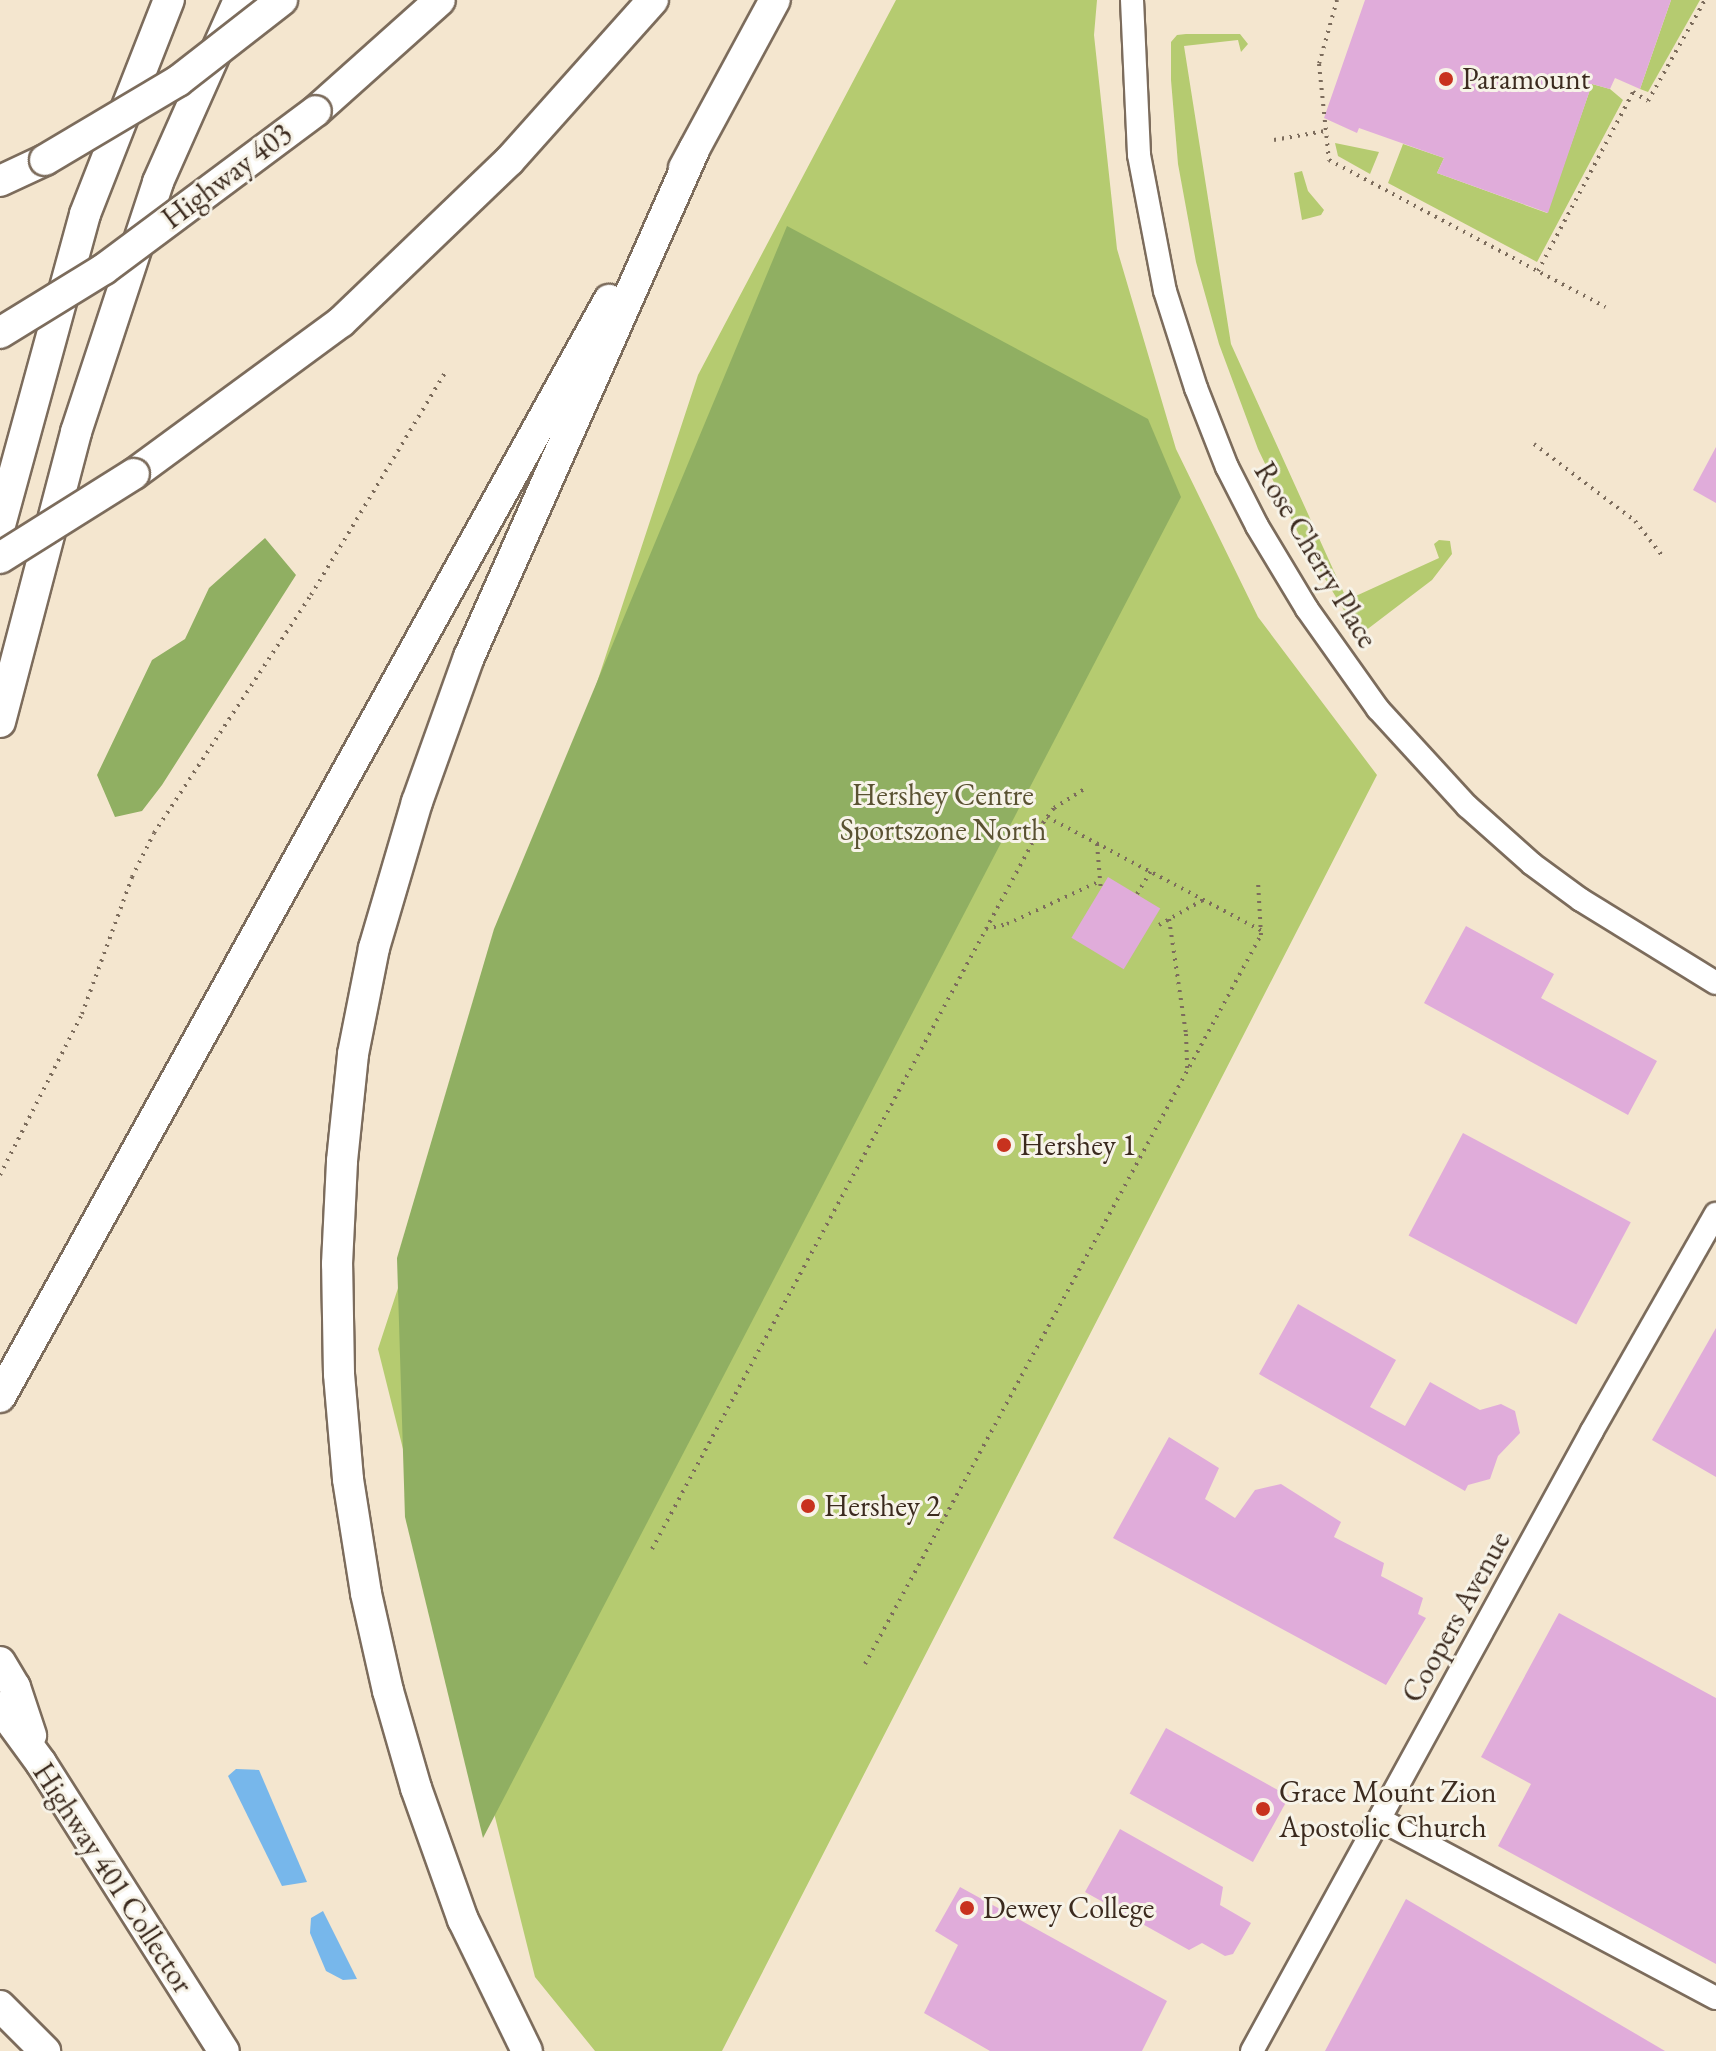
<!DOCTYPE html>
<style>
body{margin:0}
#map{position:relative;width:1716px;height:2051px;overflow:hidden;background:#f4e6cf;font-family:"EB Garamond",serif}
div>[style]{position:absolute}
.green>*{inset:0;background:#b5cb70}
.forest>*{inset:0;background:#90af62}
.water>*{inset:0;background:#77b7eb}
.building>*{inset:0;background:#e0acda;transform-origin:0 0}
.path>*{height:4px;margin-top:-2px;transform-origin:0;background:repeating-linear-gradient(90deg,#7c6c5c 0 2px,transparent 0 8px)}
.roads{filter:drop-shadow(2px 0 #7c6c5c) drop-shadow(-2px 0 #7c6c5c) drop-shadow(0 2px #7c6c5c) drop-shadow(0 -2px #7c6c5c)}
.minor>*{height:22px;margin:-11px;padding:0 11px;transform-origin:11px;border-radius:11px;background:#fff}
.highway>*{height:30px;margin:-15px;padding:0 15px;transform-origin:15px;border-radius:15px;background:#fff}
.bridges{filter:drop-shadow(2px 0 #7c6c5c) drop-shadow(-2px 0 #7c6c5c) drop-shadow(0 2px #7c6c5c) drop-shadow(0 -2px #7c6c5c)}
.highway-bridge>*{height:30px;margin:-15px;padding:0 15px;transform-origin:15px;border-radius:15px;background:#fff}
.dots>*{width:22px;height:22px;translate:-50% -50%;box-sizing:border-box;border:4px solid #f7f3e8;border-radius:50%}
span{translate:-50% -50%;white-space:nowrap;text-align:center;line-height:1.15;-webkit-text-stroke:6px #f7f3e8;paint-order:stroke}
.poi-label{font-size:30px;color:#3b2a1e}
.left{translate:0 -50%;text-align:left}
.street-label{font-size:30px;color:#3b2a1e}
.park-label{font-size:30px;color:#5a5232}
</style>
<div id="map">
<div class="green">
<div style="clip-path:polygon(896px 0,1097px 0,1094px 35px,1117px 249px,1176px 449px,1258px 617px,1377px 775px,722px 2051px,595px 2051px,535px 1977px,378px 1349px,698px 375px)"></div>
<div style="clip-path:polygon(1671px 0,1700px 0,1648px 92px,1640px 89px)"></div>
<div style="clip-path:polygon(1186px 34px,1240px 34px,1248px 44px,1241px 52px,1238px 40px,1184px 46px,1231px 344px,1347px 600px,1439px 558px,1434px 544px,1439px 540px,1450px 541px,1452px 554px,1432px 580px,1365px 631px,1357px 632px,1301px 539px,1258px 449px,1219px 344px,1196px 262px,1178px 164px,1171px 80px,1171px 42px,1177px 35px)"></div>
<div style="clip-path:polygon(1592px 84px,1610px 89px,1623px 100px,1537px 262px,1388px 183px,1403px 144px,1444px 158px,1437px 173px,1547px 213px)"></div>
<div style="clip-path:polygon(1335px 143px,1379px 152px,1370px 174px,1338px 156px)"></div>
<div style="clip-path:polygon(1302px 171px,1308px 191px,1324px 210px,1321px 215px,1302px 220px,1294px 173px)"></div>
</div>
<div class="forest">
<div style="clip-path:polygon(787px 226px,1148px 419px,1181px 497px,483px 1838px,405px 1517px,397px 1258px,494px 929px)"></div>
<div style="clip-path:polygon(265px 538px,296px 575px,162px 785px,142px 811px,115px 817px,97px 775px,152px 660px,185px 639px,209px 588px)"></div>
</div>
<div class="water">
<div style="clip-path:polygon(236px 1769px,259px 1770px,307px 1882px,282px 1886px,228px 1776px)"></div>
<div style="clip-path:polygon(323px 1911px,357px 1979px,343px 1980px,326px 1971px,310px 1933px,311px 1918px)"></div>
</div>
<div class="building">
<div style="clip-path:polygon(1365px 0,1671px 0,1640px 89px,1615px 78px,1610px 89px,1592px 84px,1548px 213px,1437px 173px,1444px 158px,1359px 128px,1357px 133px,1324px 118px)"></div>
<div style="clip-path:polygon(1716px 447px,1716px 503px,1693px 490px)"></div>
<div style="left:1108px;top:877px;width:61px;height:71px;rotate:31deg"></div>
<div style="clip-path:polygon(1466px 926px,1554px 974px,1541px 998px,1657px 1061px,1628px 1115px,1424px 1003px)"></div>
<div style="left:1463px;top:1133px;width:190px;height:116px;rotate:28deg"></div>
<div style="clip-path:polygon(1298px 1304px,1396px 1360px,1370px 1407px,1405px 1426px,1430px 1382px,1480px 1410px,1501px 1404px,1515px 1411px,1520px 1433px,1498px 1456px,1490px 1479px,1468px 1485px,1465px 1491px,1259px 1374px)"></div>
<div style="clip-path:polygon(1716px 1328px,1716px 1477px,1652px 1440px)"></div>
<div style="clip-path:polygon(1169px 1437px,1219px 1468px,1205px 1499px,1235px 1518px,1255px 1490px,1281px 1484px,1341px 1522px,1334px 1537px,1384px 1563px,1381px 1576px,1423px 1598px,1418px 1614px,1426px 1618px,1386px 1685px,1113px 1538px)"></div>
<div style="clip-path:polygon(1559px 1613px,1716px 1698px,1716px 1964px,1498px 1846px,1531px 1784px,1481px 1757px)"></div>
<div style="left:1166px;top:1728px;width:141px;height:75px;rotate:29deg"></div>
<div style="clip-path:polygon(1120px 1829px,1223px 1887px,1220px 1905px,1251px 1923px,1233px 1954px,1225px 1956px,1202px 1943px,1189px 1950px,1085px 1892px)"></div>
<div style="clip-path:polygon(960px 1887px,1167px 2001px,1142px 2051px,990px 2051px,924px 2013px,958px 1945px,935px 1931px)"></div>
<div style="clip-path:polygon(1406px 1899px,1665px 2051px,1325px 2051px)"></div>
</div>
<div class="path">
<div style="left:1337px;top:0;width:66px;rotate:105.7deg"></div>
<div style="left:1319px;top:64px;width:97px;rotate:84.1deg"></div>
<div style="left:1329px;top:160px;width:313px;rotate:28deg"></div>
<div style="left:1274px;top:140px;width:52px;rotate:-10deg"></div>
<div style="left:1538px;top:271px;width:203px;rotate:-62deg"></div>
<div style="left:1633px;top:92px;width:17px;rotate:31deg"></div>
<div style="left:1648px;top:101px;width:116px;rotate:-60.6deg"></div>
<div style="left:1534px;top:444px;width:127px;rotate:37.3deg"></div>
<div style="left:1635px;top:521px;width:47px;rotate:51.9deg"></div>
<div style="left:1047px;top:817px;width:243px;rotate:27.9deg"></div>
<div style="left:1097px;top:844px;width:48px;rotate:85.2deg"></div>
<div style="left:1137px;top:894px;width:26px;rotate:-59deg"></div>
<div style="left:1169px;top:919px;width:116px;rotate:81.6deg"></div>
<div style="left:1186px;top:1034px;width:34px;rotate:88deg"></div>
<div style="left:1159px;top:925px;width:51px;rotate:-29.6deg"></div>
<div style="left:986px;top:929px;width:22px;rotate:-13deg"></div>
<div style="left:1007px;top:924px;width:102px;rotate:-24.8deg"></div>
<div style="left:0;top:1175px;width:181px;rotate:-63deg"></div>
<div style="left:82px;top:1014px;width:146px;rotate:-69.9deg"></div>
<div style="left:132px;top:877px;width:49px;rotate:-63.4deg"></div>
<div style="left:154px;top:833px;width:285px;rotate:-56.6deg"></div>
<div style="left:311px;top:595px;width:262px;rotate:-58.9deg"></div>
<div style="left:652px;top:1549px;width:825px;rotate:-61.69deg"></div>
<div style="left:1043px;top:823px;width:19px;rotate:-54deg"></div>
<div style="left:1054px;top:808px;width:36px;rotate:-32deg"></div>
<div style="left:865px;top:1664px;width:830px;rotate:-61.49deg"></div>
<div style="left:1261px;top:935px;width:54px;rotate:-93.2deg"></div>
</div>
<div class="roads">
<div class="minor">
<div style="left:1132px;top:0;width:155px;rotate:87.4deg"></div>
<div style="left:1139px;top:155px;width:138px;rotate:79.2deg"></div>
<div style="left:1165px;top:291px;width:102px;rotate:72.3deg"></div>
<div style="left:1196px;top:388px;width:85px;rotate:68.6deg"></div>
<div style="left:1227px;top:467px;width:66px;rotate:63deg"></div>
<div style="left:1257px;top:526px;width:97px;rotate:58.9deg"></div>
<div style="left:1307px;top:609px;width:123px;rotate:54.6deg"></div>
<div style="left:1378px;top:709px;width:132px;rotate:47.5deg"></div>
<div style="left:1467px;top:806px;width:87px;rotate:41.7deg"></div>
<div style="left:1532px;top:864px;width:61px;rotate:36.3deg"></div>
<div style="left:1581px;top:900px;width:158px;rotate:31.6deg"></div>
<div style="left:1381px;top:1820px;width:379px;rotate:28deg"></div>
<div style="left:1252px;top:2051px;width:707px;rotate:-61.26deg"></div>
<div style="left:1592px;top:1431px;width:250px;rotate:-60.3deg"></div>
</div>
<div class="highway">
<div style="left:316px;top:111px;width:166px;rotate:-41.8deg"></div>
<div style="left:684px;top:168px;width:191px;rotate:-61.6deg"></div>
<div style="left:0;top:181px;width:50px;rotate:-25deg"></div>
<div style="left:134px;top:474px;width:257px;rotate:-36.3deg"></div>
<div style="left:341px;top:322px;width:233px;rotate:-43.8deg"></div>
<div style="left:509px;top:161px;width:216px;rotate:-48.2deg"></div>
<div style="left:0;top:525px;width:322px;rotate:-74.7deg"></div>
<div style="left:85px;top:214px;width:230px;rotate:-68.6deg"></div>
<div style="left:0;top:722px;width:300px;rotate:-75.3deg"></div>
<div style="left:76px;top:432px;width:263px;rotate:-71.8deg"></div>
<div style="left:158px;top:182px;width:199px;rotate:-66deg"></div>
<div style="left:0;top:1397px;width:1255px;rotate:-60.96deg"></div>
<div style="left:0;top:1662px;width:29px;rotate:59deg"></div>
<div style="left:15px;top:1687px;width:51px;rotate:71.6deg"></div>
<div style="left:0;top:1707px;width:69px;rotate:53.8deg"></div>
<div style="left:41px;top:1763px;width:341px;rotate:57.6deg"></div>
<div style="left:0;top:2006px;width:64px;rotate:45deg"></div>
<div style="left:527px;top:2051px;width:146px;rotate:-116deg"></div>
<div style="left:463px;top:1920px;width:140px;rotate:-109.6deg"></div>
<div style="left:416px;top:1788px;width:101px;rotate:-106.1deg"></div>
<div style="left:388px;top:1691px;width:100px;rotate:-102.7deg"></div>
<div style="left:366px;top:1593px;width:115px;rotate:-99deg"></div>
<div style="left:348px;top:1479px;width:105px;rotate:-94.9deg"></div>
<div style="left:339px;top:1374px;width:110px;rotate:-91deg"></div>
<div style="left:337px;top:1264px;width:103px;rotate:-87.2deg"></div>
<div style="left:342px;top:1161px;width:108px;rotate:-84.1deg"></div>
<div style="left:353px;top:1054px;width:108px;rotate:-78.8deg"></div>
<div style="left:374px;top:948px;width:152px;rotate:-73.6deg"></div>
<div style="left:417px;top:802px;width:154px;rotate:-70.3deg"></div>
<div style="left:469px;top:657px;width:555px;rotate:-66.07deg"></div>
</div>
</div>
<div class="bridges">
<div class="highway-bridge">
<div style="left:45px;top:160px;width:155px;rotate:-30.7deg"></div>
<div style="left:178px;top:81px;width:132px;rotate:-37.9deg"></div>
<div style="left:0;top:333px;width:122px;rotate:-31.6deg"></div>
<div style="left:104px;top:269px;width:264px;rotate:-36.7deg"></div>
<div style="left:0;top:558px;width:158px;rotate:-32.1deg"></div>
</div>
</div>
<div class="dots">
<div style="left:1446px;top:79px;background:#c8321e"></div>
<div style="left:1004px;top:1145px;background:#c8321e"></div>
<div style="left:808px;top:1506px;background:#c8321e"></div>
<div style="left:1263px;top:1809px;background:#c8321e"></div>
<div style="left:967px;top:1908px;background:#c8321e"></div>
</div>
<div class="poi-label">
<span class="left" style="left:1462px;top:79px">Paramount</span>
<span class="left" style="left:1020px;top:1145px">Hershey 1</span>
<span class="left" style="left:824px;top:1506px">Hershey 2</span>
<span class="left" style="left:1279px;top:1809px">Grace Mount Zion<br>Apostolic Church</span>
<span class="left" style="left:983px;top:1908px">Dewey College</span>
</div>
<div class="street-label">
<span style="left:227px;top:176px;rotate:-37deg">Highway 403</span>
<span style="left:1316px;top:555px;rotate:59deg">Rose Cherry Place</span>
<span style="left:1456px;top:1617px;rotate:-61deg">Coopers Avenue</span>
<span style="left:113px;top:1878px;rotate:57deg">Highway 401 Collector</span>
</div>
<div class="park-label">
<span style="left:943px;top:812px">Hershey Centre<br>Sportszone North</span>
</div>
</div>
